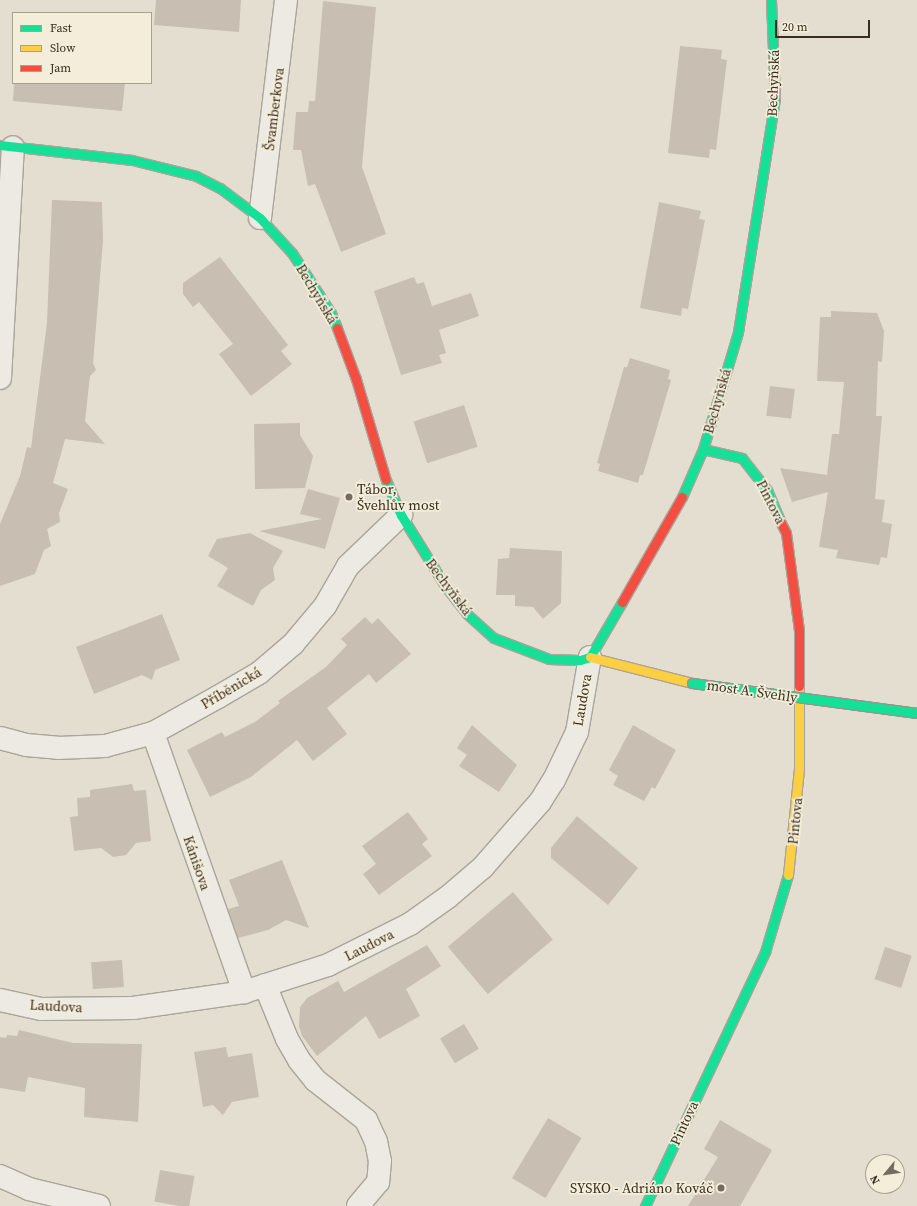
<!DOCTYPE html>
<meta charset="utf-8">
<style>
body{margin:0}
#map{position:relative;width:917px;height:1206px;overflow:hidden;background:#e4ded1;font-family:"Source Serif 4",serif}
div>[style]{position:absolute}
.building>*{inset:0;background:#c8beb2;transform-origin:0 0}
.roads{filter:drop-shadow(1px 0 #aaa499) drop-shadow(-1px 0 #aaa499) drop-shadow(0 1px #aaa499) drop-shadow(0 -1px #aaa499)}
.street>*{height:22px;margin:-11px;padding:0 11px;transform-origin:11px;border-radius:11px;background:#eceae2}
.fast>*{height:9px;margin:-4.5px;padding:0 4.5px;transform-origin:4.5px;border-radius:4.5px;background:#16e098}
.slow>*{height:9px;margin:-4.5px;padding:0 4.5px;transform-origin:4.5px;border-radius:4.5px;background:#ffcf43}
.jam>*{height:9px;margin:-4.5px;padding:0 4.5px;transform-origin:4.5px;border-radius:4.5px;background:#f24e42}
.bridges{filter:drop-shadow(1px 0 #9a938a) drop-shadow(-1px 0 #9a938a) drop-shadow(0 1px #9a938a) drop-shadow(0 -1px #9a938a)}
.fast-bridge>*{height:9px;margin:-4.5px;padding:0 4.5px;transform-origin:4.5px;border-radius:4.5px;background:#16e098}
.dots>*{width:11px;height:11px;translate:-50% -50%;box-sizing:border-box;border:2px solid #f4edd9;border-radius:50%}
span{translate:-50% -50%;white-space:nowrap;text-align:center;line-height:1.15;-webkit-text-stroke:3.5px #f4edd9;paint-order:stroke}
.street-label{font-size:14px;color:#392d21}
.poi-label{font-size:14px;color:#392d21}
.left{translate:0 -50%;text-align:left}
.right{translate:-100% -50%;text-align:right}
.legend{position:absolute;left:12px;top:12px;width:140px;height:72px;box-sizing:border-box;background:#f4edd9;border:1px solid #a9a08f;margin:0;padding:5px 7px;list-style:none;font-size:12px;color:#392d21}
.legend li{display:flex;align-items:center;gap:8px;height:20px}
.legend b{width:20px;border:1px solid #a9a08f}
.north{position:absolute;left:865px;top:1154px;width:40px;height:40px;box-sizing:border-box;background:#f4edd9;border:1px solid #a9a08f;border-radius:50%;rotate:241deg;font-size:11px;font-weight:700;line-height:16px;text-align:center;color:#392d21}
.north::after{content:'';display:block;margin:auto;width:14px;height:18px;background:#756b5f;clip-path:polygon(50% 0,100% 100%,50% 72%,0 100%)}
.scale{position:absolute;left:775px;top:20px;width:95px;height:18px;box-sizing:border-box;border:2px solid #392d21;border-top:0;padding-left:5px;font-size:12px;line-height:14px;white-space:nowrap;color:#392d21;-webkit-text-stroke:3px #f4edd9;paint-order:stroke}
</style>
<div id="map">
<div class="building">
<div style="clip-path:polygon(156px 0,241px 0,239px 32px,154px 25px)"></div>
<div style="clip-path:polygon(323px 1px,376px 7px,362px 167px,386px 234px,341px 252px,315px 184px,308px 186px,301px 150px,293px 150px,296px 112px,308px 112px,309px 101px,315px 101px)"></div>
<div style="clip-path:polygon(680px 46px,722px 50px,721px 59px,727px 60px,716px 150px,710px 149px,709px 158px,668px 153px)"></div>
<div style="clip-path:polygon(14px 83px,125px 83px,122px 111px,13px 101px)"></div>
<div style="clip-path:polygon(52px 200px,102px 202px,103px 241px,93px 363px,96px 370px,90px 376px,85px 421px,105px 444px,65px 439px,53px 483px,68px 489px,59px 513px,60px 522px,47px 529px,51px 546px,44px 550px,35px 574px,0 586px,0 524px,20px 476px,27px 447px,31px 448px,47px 323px)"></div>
<div style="clip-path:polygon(659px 202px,701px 211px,699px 219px,705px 220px,688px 309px,682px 308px,681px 316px,640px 308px)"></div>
<div style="clip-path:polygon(220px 257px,288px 345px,281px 351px,292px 364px,251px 396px,219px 354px,233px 344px,199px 302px,193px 307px,183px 294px,183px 283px)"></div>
<div style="clip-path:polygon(414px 277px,417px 284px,424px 282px,432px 306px,471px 293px,479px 316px,439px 330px,446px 353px,439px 355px,442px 363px,401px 375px,374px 291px)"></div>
<div style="clip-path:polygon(831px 311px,877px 313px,884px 331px,882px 362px,878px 361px,876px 416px,882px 416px,875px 499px,885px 500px,882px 522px,892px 524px,887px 558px,881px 557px,879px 565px,836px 558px,838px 550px,819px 547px,828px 492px,792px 502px,780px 468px,827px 475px,832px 434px,839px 434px,844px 382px,817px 381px,820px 317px,831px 317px)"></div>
<div style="clip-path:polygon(630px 358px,670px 370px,668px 379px,671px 380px,643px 475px,640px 475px,638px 483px,598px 471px,600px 464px,597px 463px,624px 367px,627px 367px)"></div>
<div style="left:770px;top:386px;width:25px;height:30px;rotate:7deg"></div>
<div style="left:464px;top:405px;width:44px;height:53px;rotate:72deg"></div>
<div style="clip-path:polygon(300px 423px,300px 435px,313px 456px,305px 488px,255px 489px,254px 424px)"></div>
<div style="clip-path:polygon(308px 489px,340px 498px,325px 549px,259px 531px,322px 519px,300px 514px)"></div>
<div style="clip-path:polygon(250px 533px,283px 551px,273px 568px,275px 580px,261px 590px,253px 606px,217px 586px,228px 568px,208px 556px,217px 539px)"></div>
<div style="clip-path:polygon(510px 548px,562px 551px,561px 603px,543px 619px,533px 607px,515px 606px,515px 595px,496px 595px,498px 559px,509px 558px)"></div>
<div style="clip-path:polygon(162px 614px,180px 660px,155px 670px,152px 680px,142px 675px,94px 694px,76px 647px)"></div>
<div style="clip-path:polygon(365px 617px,372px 624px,378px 618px,411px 654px,376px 683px,369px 674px,327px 708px,347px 734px,313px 761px,297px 740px,251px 777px,210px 797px,187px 750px,222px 732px,225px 737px,255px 722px,280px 703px,278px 701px,326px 667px,347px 645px,341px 639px)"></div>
<div style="clip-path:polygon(472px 725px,517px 765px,499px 792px,459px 766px,467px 755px,457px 748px)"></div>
<div style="clip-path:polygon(633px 725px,676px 750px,655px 789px,652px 787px,644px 801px,613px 785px,618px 776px,609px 770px)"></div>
<div style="clip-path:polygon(132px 784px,134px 791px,146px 790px,151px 841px,136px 843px,126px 855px,113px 857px,101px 848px,74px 851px,70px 817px,78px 816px,77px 798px,90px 797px,90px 790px)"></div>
<div style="clip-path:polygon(408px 812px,428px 839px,422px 844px,432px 856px,379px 895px,363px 874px,376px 864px,362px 846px)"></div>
<div style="clip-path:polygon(577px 816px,638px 868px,608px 905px,551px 858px,551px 848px)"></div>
<div style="clip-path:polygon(282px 860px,309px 928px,286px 920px,268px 930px,238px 938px,228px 909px,239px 906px,229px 880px)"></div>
<div style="left:513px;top:892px;width:62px;height:85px;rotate:50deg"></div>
<div style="clip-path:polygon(427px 945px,441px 966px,406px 989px,420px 1016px,379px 1039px,366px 1016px,317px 1056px,302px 1036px,299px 1026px,300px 1007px,307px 998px,338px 981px,344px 992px)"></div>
<div style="left:885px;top:947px;width:28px;height:34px;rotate:18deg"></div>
<div style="left:122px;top:960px;width:27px;height:31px;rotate:86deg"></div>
<div style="left:464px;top:1024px;width:29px;height:28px;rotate:59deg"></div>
<div style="clip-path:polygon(19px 1030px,73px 1043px,142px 1044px,138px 1122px,84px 1117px,85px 1088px,28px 1077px,25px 1092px,0 1088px,0 1037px,6px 1038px,7px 1035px,17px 1036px)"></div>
<div style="clip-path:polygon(226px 1047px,228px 1057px,252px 1053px,259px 1097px,232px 1102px,223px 1115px,213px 1105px,203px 1107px,194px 1052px)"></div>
<div style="left:548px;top:1118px;width:39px;height:70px;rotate:31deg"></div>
<div style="clip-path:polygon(720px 1120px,772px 1150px,740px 1206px,688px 1206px,718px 1157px,704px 1149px)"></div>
<div style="left:160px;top:1170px;width:35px;height:32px;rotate:10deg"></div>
</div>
<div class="roads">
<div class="street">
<div style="left:260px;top:218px;width:220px;rotate:-83.2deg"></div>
<div style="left:0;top:378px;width:231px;rotate:-86.8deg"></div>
<div style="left:153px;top:733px;width:275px;rotate:70.6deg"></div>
<div style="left:0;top:738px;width:27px;rotate:15deg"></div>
<div style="left:26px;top:745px;width:32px;rotate:5deg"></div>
<div style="left:58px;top:748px;width:47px;rotate:-2.4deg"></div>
<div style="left:105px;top:746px;width:50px;rotate:-15.2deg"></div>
<div style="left:153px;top:733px;width:74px;rotate:-29deg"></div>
<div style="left:218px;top:697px;width:48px;rotate:-30.3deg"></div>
<div style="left:259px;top:673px;width:45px;rotate:-40.5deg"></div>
<div style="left:293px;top:644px;width:50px;rotate:-49.9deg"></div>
<div style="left:325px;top:606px;width:46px;rotate:-60.1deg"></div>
<div style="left:348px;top:566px;width:74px;rotate:-43.9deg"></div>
<div style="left:265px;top:985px;width:58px;rotate:67.8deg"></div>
<div style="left:287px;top:1039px;width:24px;rotate:60deg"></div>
<div style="left:299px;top:1060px;width:26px;rotate:51deg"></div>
<div style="left:315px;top:1080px;width:65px;rotate:38.1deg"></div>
<div style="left:366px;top:1120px;width:23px;rotate:65deg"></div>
<div style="left:376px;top:1141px;width:20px;rotate:79deg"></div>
<div style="left:380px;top:1161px;width:21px;rotate:95deg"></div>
<div style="left:378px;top:1182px;width:31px;rotate:130deg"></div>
<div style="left:0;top:1000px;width:42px;rotate:12.4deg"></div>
<div style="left:41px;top:1009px;width:92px;rotate:-0.6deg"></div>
<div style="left:133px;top:1008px;width:112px;rotate:-8.2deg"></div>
<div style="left:244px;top:992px;width:88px;rotate:-17.8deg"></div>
<div style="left:328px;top:965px;width:92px;rotate:-26.6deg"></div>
<div style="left:410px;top:924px;width:47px;rotate:-35.4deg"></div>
<div style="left:448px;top:897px;width:46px;rotate:-40.6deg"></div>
<div style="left:483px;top:867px;width:86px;rotate:-48.8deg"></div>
<div style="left:540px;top:802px;width:26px;rotate:-58deg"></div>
<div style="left:554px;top:780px;width:53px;rotate:-64.4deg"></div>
<div style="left:577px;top:732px;width:76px;rotate:-80.2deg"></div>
<div style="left:0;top:1176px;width:32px;rotate:24deg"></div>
<div style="left:29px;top:1189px;width:72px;rotate:13.7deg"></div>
</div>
<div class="fast">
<div style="left:0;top:145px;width:133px;rotate:6.5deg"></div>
<div style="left:132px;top:160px;width:66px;rotate:14deg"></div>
<div style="left:196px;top:176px;width:27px;rotate:27deg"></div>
<div style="left:220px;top:188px;width:50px;rotate:36.9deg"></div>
<div style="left:260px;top:218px;width:47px;rotate:47.6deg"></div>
<div style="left:292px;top:253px;width:72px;rotate:57deg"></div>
<div style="left:331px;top:313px;width:16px;rotate:68deg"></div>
<div style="left:703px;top:449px;width:40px;rotate:13deg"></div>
<div style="left:742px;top:458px;width:41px;rotate:52deg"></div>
<div style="left:767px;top:490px;width:34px;rotate:67deg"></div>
<div style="left:386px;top:480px;width:38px;rotate:67deg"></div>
<div style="left:401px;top:515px;width:85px;rotate:58deg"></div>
<div style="left:446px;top:587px;width:34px;rotate:52deg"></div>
<div style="left:467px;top:614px;width:36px;rotate:42deg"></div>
<div style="left:494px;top:638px;width:59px;rotate:20.9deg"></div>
<div style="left:549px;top:659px;width:31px;rotate:2deg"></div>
<div style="left:580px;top:660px;width:10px;rotate:-17deg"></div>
<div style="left:590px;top:657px;width:64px;rotate:-59.8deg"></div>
<div style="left:682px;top:497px;width:52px;rotate:-66.4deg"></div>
<div style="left:703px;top:449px;width:122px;rotate:-73.3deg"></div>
<div style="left:738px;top:332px;width:236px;rotate:-81deg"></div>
<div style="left:775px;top:99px;width:99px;rotate:-92.3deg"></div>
<div style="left:645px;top:1206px;width:281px;rotate:-64.7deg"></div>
<div style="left:765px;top:952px;width:80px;rotate:-73.4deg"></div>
</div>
<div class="slow">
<div style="left:590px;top:657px;width:105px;rotate:14.3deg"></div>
<div style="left:788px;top:875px;width:108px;rotate:-84.1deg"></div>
<div style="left:799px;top:768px;width:82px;rotate:-90deg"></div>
</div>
<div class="jam">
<div style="left:337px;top:328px;width:54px;rotate:69.6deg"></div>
<div style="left:356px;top:379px;width:105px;rotate:73.5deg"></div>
<div style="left:780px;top:521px;width:13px;rotate:63deg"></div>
<div style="left:786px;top:533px;width:98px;rotate:82.4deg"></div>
<div style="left:799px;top:630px;width:56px;rotate:90deg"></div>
<div style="left:622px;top:602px;width:121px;rotate:-60.3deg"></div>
</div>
</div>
<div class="bridges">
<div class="fast-bridge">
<div style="left:692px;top:683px;width:227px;rotate:7.6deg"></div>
</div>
</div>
<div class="dots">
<div style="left:349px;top:497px;background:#756b5f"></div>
<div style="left:721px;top:1188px;background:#756b5f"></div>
</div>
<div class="street-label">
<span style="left:773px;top:83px;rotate:-88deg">Bechyňská</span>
<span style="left:274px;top:109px;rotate:-83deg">Švamberkova</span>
<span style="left:317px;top:294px;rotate:59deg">Bechyňská</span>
<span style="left:717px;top:401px;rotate:-74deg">Bechyňská</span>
<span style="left:771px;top:502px;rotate:63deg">Pintova</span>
<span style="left:449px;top:587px;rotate:53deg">Bechyňská</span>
<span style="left:231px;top:688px;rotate:-31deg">Příběnická</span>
<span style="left:752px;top:691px;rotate:8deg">most A. Švehly</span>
<span style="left:582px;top:700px;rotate:-80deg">Laudova</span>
<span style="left:795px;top:821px;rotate:-84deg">Pintova</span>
<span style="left:197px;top:863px;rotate:71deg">Kánišova</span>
<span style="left:369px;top:945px;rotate:-27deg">Laudova</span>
<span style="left:56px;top:1006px;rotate:3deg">Laudova</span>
<span style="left:684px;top:1123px;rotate:-65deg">Pintova</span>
</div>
<div class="poi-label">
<span class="left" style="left:357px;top:497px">Tábor,<br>Švehlův most</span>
<span class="right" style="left:713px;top:1188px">SYSKO - Adriáno Kováč</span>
</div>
<ul class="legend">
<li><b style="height:5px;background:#16e098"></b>Fast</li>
<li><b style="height:5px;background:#ffcf43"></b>Slow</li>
<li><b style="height:5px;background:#f24e42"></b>Jam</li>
</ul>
<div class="north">N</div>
<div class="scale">20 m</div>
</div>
